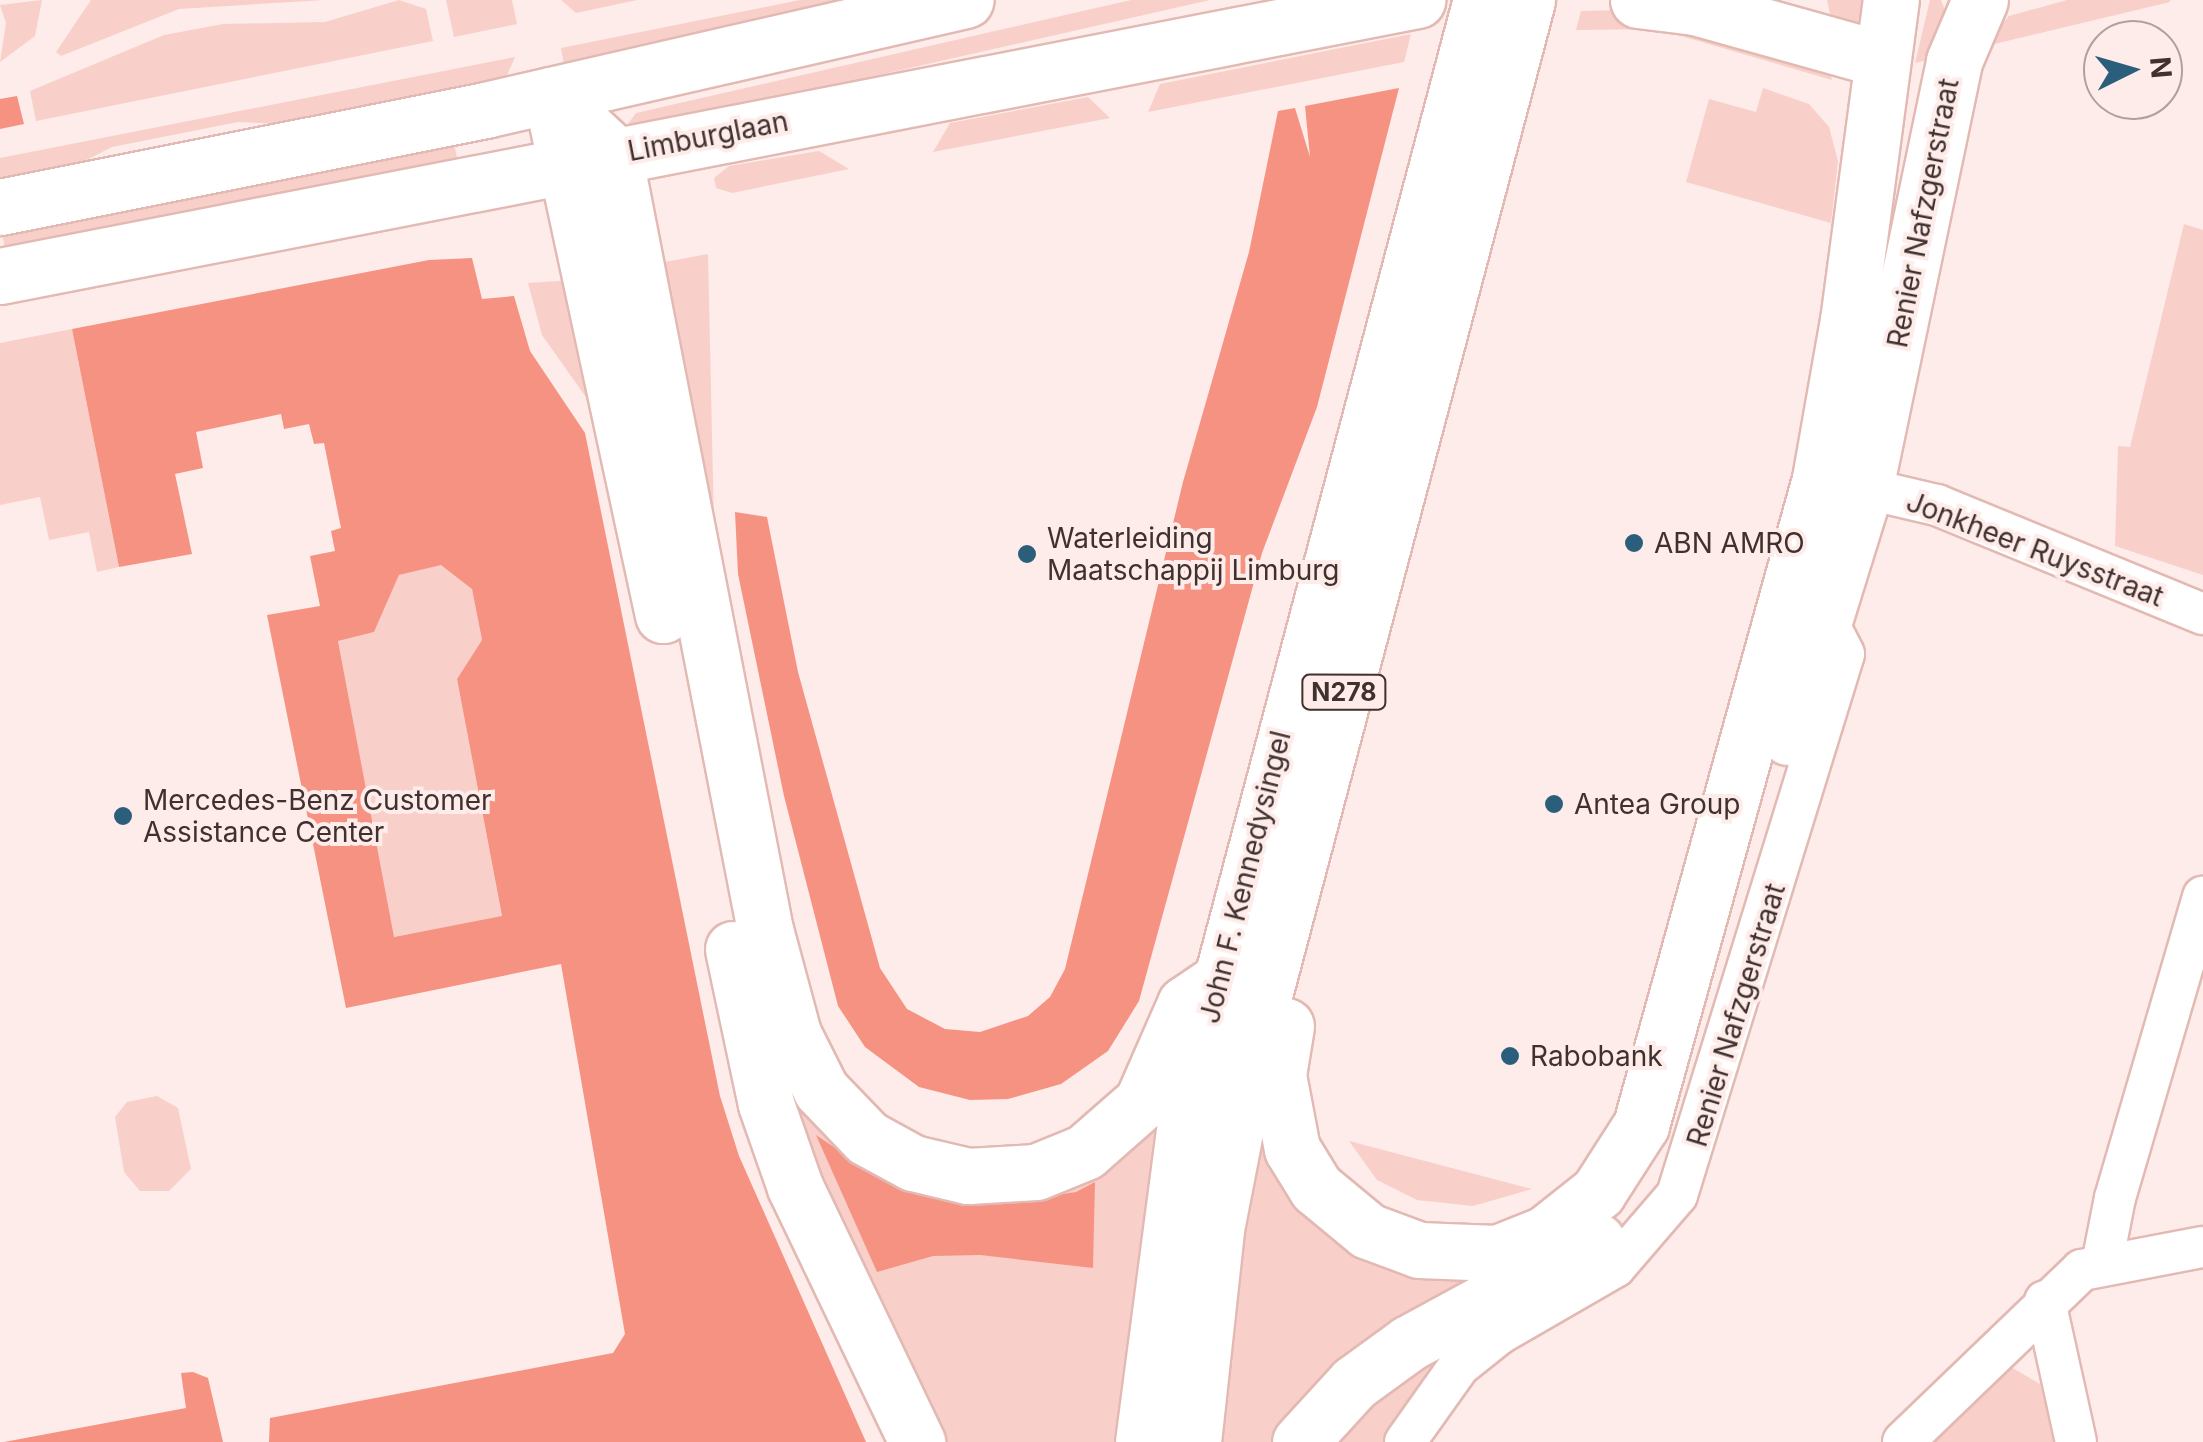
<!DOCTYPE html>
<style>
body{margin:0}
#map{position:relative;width:2203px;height:1442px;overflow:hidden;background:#fdece9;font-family:Inter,sans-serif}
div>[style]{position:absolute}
.green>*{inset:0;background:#f8d0c9;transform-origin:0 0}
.forest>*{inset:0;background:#f69282}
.roads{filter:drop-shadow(2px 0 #e2bab3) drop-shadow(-2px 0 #e2bab3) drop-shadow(0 2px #e2bab3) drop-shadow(0 -2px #e2bab3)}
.street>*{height:40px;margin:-20px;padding:0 20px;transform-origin:20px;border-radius:20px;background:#fff}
.secondary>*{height:55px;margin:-27.5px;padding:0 27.5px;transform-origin:27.5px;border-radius:27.5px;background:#fff}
.primary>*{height:55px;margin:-27.5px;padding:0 27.5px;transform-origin:27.5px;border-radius:27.5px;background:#fff}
.dots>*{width:28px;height:28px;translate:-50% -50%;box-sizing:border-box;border:5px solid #fdece9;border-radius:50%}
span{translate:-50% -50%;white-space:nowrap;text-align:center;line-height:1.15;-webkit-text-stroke:8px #fdece9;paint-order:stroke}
.shield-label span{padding:2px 8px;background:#fdece9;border:2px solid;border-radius:8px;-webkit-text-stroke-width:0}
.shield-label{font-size:25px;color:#40312e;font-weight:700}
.street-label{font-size:28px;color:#40312e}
.poi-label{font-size:28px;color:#40312e}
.left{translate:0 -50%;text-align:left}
.north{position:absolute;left:2083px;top:20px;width:100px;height:100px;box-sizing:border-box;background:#fdece9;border:2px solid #b1a19e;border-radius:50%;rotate:85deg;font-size:28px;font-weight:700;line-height:40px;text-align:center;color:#40312e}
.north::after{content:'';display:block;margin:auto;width:35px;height:45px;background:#2b5e7b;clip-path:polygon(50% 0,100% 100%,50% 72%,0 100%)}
</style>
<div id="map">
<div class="green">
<div style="clip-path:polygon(42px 0,35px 36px,0 62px,6px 23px,0 5px)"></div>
<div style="clip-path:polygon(91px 0,324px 0,179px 9px,61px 56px,56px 52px)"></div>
<div style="clip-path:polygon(399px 0,426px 9px,433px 41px,36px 121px,30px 91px,164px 35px,223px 24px,325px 22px)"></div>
<div style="clip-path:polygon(446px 0,512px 0,517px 24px,454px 37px)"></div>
<div style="clip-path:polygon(561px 0,637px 0,576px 13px)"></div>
<div style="clip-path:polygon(800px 0,896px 0,565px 71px,561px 48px)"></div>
<div style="clip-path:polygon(1131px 0,1210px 0,641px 129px,628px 124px,636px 113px)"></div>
<div style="clip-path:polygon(1827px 0,1872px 0,1867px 43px,1834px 34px)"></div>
<div style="clip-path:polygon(1930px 0,1941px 0,1946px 13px,1935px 58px,1915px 63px)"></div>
<div style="clip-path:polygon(2067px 0,2170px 0,2170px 2px,1982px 47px,2009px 16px)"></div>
<div style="clip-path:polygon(1621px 10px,1825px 50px,1832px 80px,1657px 29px,1576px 30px,1581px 11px)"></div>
<div style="clip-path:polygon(1411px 34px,1404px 62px,1148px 112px,1160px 84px)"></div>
<div style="clip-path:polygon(515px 57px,505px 80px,313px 125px,238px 122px,112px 147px,49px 179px,0 188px,0 158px)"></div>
<div style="clip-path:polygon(1763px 88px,1809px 104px,1829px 127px,1838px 161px,1831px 223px,1686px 182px,1709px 99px,1756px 112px)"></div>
<div style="clip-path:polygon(1088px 97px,1110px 118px,933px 152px,950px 123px)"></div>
<div style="left:452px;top:134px;width:30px;height:461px;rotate:78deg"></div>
<div style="clip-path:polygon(819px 151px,849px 169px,732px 193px,716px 188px,714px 178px,729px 166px)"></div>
<div style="clip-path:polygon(2184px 224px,2203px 230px,2203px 575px,2115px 546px,2118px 446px,2130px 447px)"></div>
<div style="clip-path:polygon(708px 254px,715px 570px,706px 572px,701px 448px,665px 262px)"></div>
<div style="clip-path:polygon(575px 280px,595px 410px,542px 335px,528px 283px)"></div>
<div style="clip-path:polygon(72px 329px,119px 567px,97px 572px,89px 532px,49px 540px,40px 497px,0 505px,0 343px)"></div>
<div style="clip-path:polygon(441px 564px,472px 588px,482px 640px,457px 679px,502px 917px,393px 937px,338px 641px,374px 632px,399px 575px)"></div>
<div style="clip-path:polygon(787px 1080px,920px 1182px,1165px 1108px,1122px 1442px,938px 1442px,816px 1185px)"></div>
<div style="clip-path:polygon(157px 1096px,178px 1108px,191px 1169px,169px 1191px,140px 1191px,124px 1172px,115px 1117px,127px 1102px)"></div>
<div style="clip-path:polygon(1260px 1111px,1272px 1147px,1473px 1273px,1495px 1324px,1393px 1442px,1213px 1442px)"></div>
<div style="clip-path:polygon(1349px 1141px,1532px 1189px,1473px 1206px,1417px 1200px,1377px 1180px)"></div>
<div style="clip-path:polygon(1999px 1367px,2011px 1367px,2040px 1384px,2057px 1442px,1917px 1442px)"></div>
</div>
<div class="forest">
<div style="clip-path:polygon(1399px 88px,1317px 407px,1262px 553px,1139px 1001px,1108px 1051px,1061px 1084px,1008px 1099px,970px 1100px,919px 1087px,865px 1047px,838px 1006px,784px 796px,738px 574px,735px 512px,767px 517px,798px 672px,880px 968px,907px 1009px,945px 1029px,980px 1032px,1028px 1016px,1050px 997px,1065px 969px,1183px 482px,1249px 252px,1278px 111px,1295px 108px,1310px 157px,1305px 106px)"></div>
<div style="clip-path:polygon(17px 96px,24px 124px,0 129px,0 99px)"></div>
<div style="clip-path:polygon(evenodd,472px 258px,482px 299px,514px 296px,530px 351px,585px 433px,720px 1096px,739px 1156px,866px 1442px,269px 1442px,270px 1418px,613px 1353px,625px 1334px,561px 964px,346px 1008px,267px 615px,320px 606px,310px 556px,335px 551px,331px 531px,341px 528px,324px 443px,314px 444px,309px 424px,284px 429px,281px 414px,196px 432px,203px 468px,175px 474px,192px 554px,119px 567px,72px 329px,429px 260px,472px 258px,441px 565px,472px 589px,482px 640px,457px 679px,502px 916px,394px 937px,338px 641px,374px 632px,399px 575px,441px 565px)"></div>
<div style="clip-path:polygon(816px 1135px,859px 1164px,925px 1192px,1005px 1203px,1076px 1192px,1095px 1182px,1093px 1268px,980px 1255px,933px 1256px,877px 1272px)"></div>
<div style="clip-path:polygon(193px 1372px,208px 1378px,223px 1442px,4px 1442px,186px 1408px,181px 1373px)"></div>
</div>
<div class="roads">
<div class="street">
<div style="left:1838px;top:482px;width:102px;rotate:13.1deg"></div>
<div style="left:1937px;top:505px;width:287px;rotate:22.3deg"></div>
<div style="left:2102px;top:1264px;width:67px;rotate:-78.9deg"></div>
<div style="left:2115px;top:1198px;width:314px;rotate:-73.7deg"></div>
<div style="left:2045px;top:1301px;width:144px;rotate:77.6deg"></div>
<div style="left:1405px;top:1442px;width:93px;rotate:-54.6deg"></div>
<div style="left:1459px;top:1366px;width:51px;rotate:-38.7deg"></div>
<div style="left:1499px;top:1334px;width:134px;rotate:-30deg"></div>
<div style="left:1615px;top:1267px;width:95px;rotate:-49.3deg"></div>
<div style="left:1677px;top:1195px;width:566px;rotate:-72.85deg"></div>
<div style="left:1844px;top:654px;width:42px;rotate:-117.2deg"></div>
<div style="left:1903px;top:1442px;width:248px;rotate:-43.9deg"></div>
<div style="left:2082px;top:1270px;width:123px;rotate:-10.8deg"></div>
</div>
<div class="secondary">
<div style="left:1638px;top:0;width:57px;rotate:7deg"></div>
<div style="left:1695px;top:7px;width:193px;rotate:15.6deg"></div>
<div style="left:0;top:207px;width:495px;rotate:-11.3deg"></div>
<div style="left:485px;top:110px;width:493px;rotate:-12.9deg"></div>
<div style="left:0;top:276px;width:1444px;rotate:-11.02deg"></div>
<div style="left:1820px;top:479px;width:160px;rotate:-80deg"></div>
<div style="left:1848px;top:321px;width:324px;rotate:-82.4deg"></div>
<div style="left:1865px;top:488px;width:436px;rotate:-78.2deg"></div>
<div style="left:1954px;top:61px;width:66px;rotate:-66.9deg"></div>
</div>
<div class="primary">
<div style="left:551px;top:95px;width:86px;rotate:43.1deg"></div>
<div style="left:614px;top:154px;width:791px;rotate:78.99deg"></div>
<div style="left:765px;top:930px;width:108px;rotate:74.9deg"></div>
<div style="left:793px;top:1034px;width:63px;rotate:63.4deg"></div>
<div style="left:821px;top:1090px;width:66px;rotate:46.2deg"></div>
<div style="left:867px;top:1138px;width:52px;rotate:28.5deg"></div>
<div style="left:913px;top:1163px;width:57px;rotate:13.3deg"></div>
<div style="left:968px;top:1176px;width:68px;rotate:-3.4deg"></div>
<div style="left:1036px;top:1172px;width:53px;rotate:-22.2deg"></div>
<div style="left:1085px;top:1152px;width:76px;rotate:-41.3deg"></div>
<div style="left:1142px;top:1102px;width:107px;rotate:-66.3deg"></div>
<div style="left:1185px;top:1004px;width:37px;rotate:-34deg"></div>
<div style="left:551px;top:95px;width:532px;rotate:77.85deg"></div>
<div style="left:1788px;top:737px;width:261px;rotate:-72.8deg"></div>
<div style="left:733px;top:949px;width:158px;rotate:78deg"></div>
<div style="left:766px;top:1104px;width:88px;rotate:70.7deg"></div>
<div style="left:795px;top:1187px;width:283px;rotate:64.4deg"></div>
<div style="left:1286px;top:1026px;width:50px;rotate:99.3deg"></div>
<div style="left:1278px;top:1075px;width:75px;rotate:79.3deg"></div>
<div style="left:1292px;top:1149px;width:46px;rotate:58.4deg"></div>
<div style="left:1316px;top:1188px;width:67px;rotate:39.6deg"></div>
<div style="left:1368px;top:1231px;width:54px;rotate:20.4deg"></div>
<div style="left:1419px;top:1250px;width:78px;rotate:2.2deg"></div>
<div style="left:1497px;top:1253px;width:52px;rotate:-21.6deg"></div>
<div style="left:1545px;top:1234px;width:68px;rotate:-38.4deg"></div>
<div style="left:1598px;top:1192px;width:80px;rotate:-57.3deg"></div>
<div style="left:1641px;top:1125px;width:670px;rotate:-74.51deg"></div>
<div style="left:1143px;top:1442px;width:335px;rotate:-82.5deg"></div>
<div style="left:1187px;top:1110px;width:1148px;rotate:-75.17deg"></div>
<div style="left:1193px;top:1442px;width:214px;rotate:-83.8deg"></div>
<div style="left:1216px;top:1229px;width:204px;rotate:-79deg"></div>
<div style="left:1255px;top:1029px;width:1064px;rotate:-75.19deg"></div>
<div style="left:1300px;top:1442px;width:80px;rotate:-47.5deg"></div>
<div style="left:1354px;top:1383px;width:68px;rotate:-36deg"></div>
<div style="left:1409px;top:1343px;width:214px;rotate:-28.5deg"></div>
</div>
</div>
<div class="dots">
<div style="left:1634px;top:543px;background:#2b5e7b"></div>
<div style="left:1027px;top:554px;background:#2b5e7b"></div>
<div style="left:1554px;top:804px;background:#2b5e7b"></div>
<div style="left:123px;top:816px;background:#2b5e7b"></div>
<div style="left:1510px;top:1056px;background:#2b5e7b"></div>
</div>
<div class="shield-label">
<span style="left:1344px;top:692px">N278</span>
</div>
<div class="street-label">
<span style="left:708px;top:136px;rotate:-11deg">Limburglaan</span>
<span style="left:1923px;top:213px;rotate:-79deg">Renier Nafzgerstraat</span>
<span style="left:2035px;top:549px;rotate:21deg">Jonkheer Ruysstraat</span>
<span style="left:1245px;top:877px;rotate:-76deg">John F. Kennedysingel</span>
<span style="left:1736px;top:1015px;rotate:-73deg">Renier Nafzgerstraat</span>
</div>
<div class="poi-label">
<span class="left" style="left:1047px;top:554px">Waterleiding<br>Maatschappij Limburg</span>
<span class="left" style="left:1654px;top:543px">ABN AMRO</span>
<span class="left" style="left:143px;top:816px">Mercedes-Benz Customer<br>Assistance Center</span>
<span class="left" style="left:1574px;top:804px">Antea Group</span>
<span class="left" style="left:1530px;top:1056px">Rabobank</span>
</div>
<div class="north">N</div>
</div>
